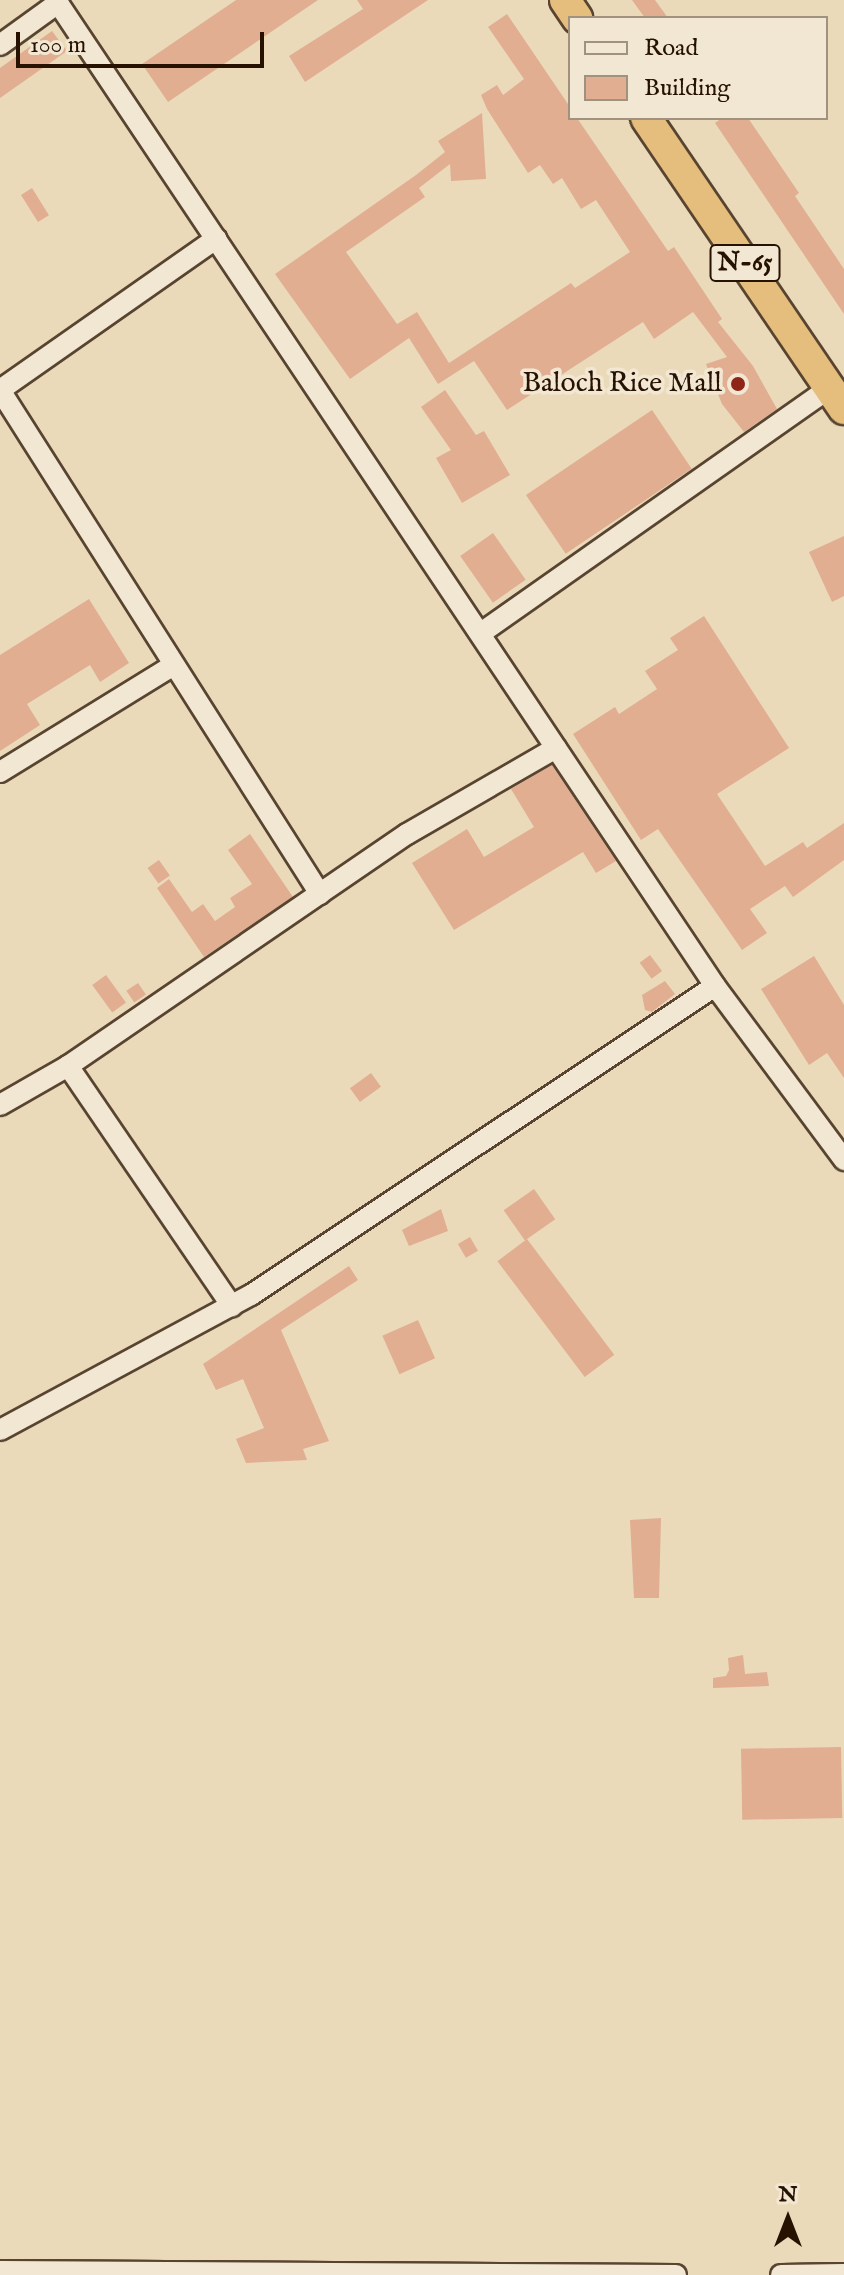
<!DOCTYPE html>
<style>
body{margin:0}
#map{position:relative;width:844px;height:2275px;overflow:hidden;background:#eadab9;font-family:"IM FELL English",serif}
div>[style]{position:absolute}
.building>*{inset:0;background:#e1ae92;transform-origin:0 0}
.roads{filter:drop-shadow(2px 0 #584430) drop-shadow(-2px 0 #584430) drop-shadow(0 2px #584430) drop-shadow(0 -2px #584430)}
.minor>*{height:20px;margin:-10px;padding:0 10px;transform-origin:10px;border-radius:10px;background:#f1e7d2}
.highway>*{height:30px;margin:-15px;padding:0 15px;transform-origin:15px;border-radius:15px;background:#e5bd7c}
.dots>*{width:22px;height:22px;translate:-50% -50%;box-sizing:border-box;border:4px solid #f1e7d2;border-radius:50%}
span{translate:-50% -50%;white-space:nowrap;text-align:center;line-height:1.15;-webkit-text-stroke:7px #f1e7d2;paint-order:stroke}
.shield-label span{padding:2px 6px;background:#f1e7d2;border:2px solid;border-radius:6px;-webkit-text-stroke-width:0}
.shield-label{font-size:26px;color:#271202;font-weight:700}
.poi-label{font-size:28px;color:#271202}
.right{translate:-100% -50%;text-align:right}
.legend{position:absolute;left:568px;top:16px;width:260px;height:104px;box-sizing:border-box;background:#f1e7d2;border:2px solid #a0927f;margin:0;padding:10px 14px;list-style:none;font-size:24px;color:#271202}
.legend li{display:flex;align-items:center;gap:16px;height:40px}
.legend b{width:40px;border:2px solid #a0927f}
.north{position:absolute;left:748px;top:2179px;width:80px;height:80px;-webkit-text-stroke:6px #f1e7d2;paint-order:stroke;rotate:0deg;font-size:22px;font-weight:700;line-height:32px;text-align:center;color:#271202}
.north::after{content:'';display:block;margin:auto;width:28px;height:36px;background:#271202;clip-path:polygon(50% 0,100% 100%,50% 72%,0 100%)}
.scale{position:absolute;left:16px;top:32px;width:248px;height:36px;box-sizing:border-box;border:4px solid #271202;border-top:0;padding-left:10px;font-size:24px;line-height:28px;white-space:nowrap;color:#271202;-webkit-text-stroke:6px #f1e7d2;paint-order:stroke}
</style>
<div id="map">
<div class="building">
<div style="clip-path:polygon(236px 0,318px 0,168px 102px,142px 64px)"></div>
<div style="clip-path:polygon(357px 0,428px 0,305px 82px,289px 56px,363px 9px)"></div>
<div style="clip-path:polygon(632px 0,655px 0,668px 18px,645px 18px)"></div>
<div style="clip-path:polygon(507px 14px,570px 107px,570px 118px,577px 118px,668px 251px,674px 247px,722px 319px,718px 322px,753px 366px,777px 409px,744px 432px,722px 404px,706px 364px,727px 357px,693px 312px,654px 339px,643px 322px,507px 410px,474px 361px,438px 384px,409px 338px,350px 379px,275px 274px,416px 175px,445px 152px,438px 141px,482px 113px,486px 179px,451px 181px,450px 164px,419px 188px,425px 197px,346px 252px,397px 324px,417px 312px,449px 363px,571px 283px,575px 288px,630px 252px,596px 200px,581px 209px,562px 178px,553px 184px,540px 165px,528px 173px,487px 109px,481px 95px,497px 85px,503px 95px,524px 79px,488px 27px)"></div>
<div style="clip-path:polygon(52px 31px,67px 51px,0 98px,0 68px)"></div>
<div style="clip-path:polygon(722px 118px,748px 118px,799px 193px,795px 196px,844px 269px,844px 314px,715px 123px)"></div>
<div style="left:32px;top:188px;width:32px;height:13px;rotate:58deg"></div>
<div style="clip-path:polygon(445px 390px,476px 435px,484px 431px,510px 475px,462px 503px,436px 458px,451px 450px,421px 407px)"></div>
<div style="left:652px;top:410px;width:71px;height:152px;rotate:56deg"></div>
<div style="left:493px;top:533px;width:57px;height:40px;rotate:55deg"></div>
<div style="clip-path:polygon(844px 536px,844px 596px,832px 602px,809px 552px)"></div>
<div style="clip-path:polygon(89px 599px,129px 663px,100px 682px,90px 665px,27px 704px,40px 725px,0 751px,0 655px)"></div>
<div style="clip-path:polygon(704px 616px,789px 748px,717px 794px,765px 866px,803px 842px,807px 848px,844px 823px,844px 860px,793px 897px,785px 886px,750px 909px,767px 933px,742px 950px,658px 829px,641px 840px,573px 734px,615px 707px,619px 714px,657px 689px,645px 671px,678px 650px,670px 638px)"></div>
<div style="clip-path:polygon(552px 765px,616px 861px,596px 873px,583px 852px,454px 930px,412px 863px,467px 829px,484px 857px,534px 827px,511px 789px)"></div>
<div style="clip-path:polygon(250px 834px,293px 897px,204px 957px,157px 888px,169px 879px,192px 912px,203px 904px,215px 921px,235px 907px,230px 898px,252px 884px,228px 850px)"></div>
<div style="left:159px;top:860px;width:19px;height:14px;rotate:55deg"></div>
<div style="left:650px;top:955px;width:20px;height:13px;rotate:53deg"></div>
<div style="clip-path:polygon(814px 956px,844px 1005px,844px 1078px,827px 1053px,809px 1065px,761px 989px)"></div>
<div style="left:106px;top:975px;width:34px;height:17px;rotate:54deg"></div>
<div style="clip-path:polygon(665px 981px,675px 994px,652px 1012px,645px 1010px,642px 995px)"></div>
<div style="left:138px;top:983px;width:14px;height:14px;rotate:56deg"></div>
<div style="left:371px;top:1073px;width:17px;height:26px;rotate:54deg"></div>
<div style="left:534px;top:1189px;width:37px;height:37px;rotate:55deg"></div>
<div style="clip-path:polygon(441px 1209px,448px 1231px,409px 1246px,402px 1230px)"></div>
<div style="left:470px;top:1237px;width:16px;height:14px;rotate:60deg"></div>
<div style="left:527px;top:1239px;width:145px;height:37px;rotate:53deg"></div>
<div style="clip-path:polygon(349px 1266px,358px 1280px,281px 1330px,329px 1441px,303px 1449px,307px 1460px,246px 1463px,236px 1439px,264px 1428px,243px 1379px,216px 1390px,203px 1364px)"></div>
<div style="left:418px;top:1320px;width:42px;height:39px;rotate:66deg"></div>
<div style="clip-path:polygon(661px 1518px,659px 1598px,634px 1598px,630px 1520px)"></div>
<div style="clip-path:polygon(743px 1655px,745px 1674px,767px 1672px,769px 1686px,713px 1688px,713px 1678px,726px 1676px,729px 1670px,728px 1658px)"></div>
<div style="left:841px;top:1747px;width:71px;height:100px;rotate:89deg"></div>
</div>
<div class="roads">
<div class="minor">
<div style="left:56px;top:0;width:1186px;rotate:56.24deg"></div>
<div style="left:0;top:45px;width:72px;rotate:-35.9deg"></div>
<div style="left:0;top:390px;width:597px;rotate:57.59deg"></div>
<div style="left:0;top:390px;width:264px;rotate:-35deg"></div>
<div style="left:481px;top:633px;width:426px;rotate:-35.1deg"></div>
<div style="left:0;top:772px;width:204px;rotate:-31.6deg"></div>
<div style="left:68px;top:1066px;width:411px;rotate:-34.4deg"></div>
<div style="left:407px;top:834px;width:172px;rotate:-30deg"></div>
<div style="left:0;top:1105px;width:78px;rotate:-29.8deg"></div>
<div style="left:68px;top:1066px;width:291px;rotate:55.7deg"></div>
<div style="left:0;top:1430px;width:285px;rotate:-28.3deg"></div>
<div style="left:251px;top:1295px;width:557px;rotate:-33.66deg"></div>
<div style="left:715px;top:986px;width:217px;rotate:53.4deg"></div>
<div style="left:0;top:2271px;width:676px;rotate:0.34deg"></div>
<div style="left:781px;top:2275px;width:63px;rotate:-0.9deg"></div>
</div>
<div class="highway">
<div style="left:565px;top:0;width:22px;rotate:56deg"></div>
<div style="left:646px;top:118px;width:352px;rotate:55.8deg"></div>
</div>
</div>
<div class="dots">
<div style="left:738px;top:384px;background:#8f2418"></div>
</div>
<div class="shield-label">
<span style="left:745px;top:263px">N-65</span>
</div>
<div class="poi-label">
<span class="right" style="left:722px;top:384px">Baloch Rice Mall</span>
</div>
<ul class="legend">
<li><b style="height:10px;background:#f1e7d2"></b>Road</li>
<li><b style="height:22px;background:#e1ae92"></b>Building</li>
</ul>
<div class="north">N</div>
<div class="scale">100 m</div>
</div>
